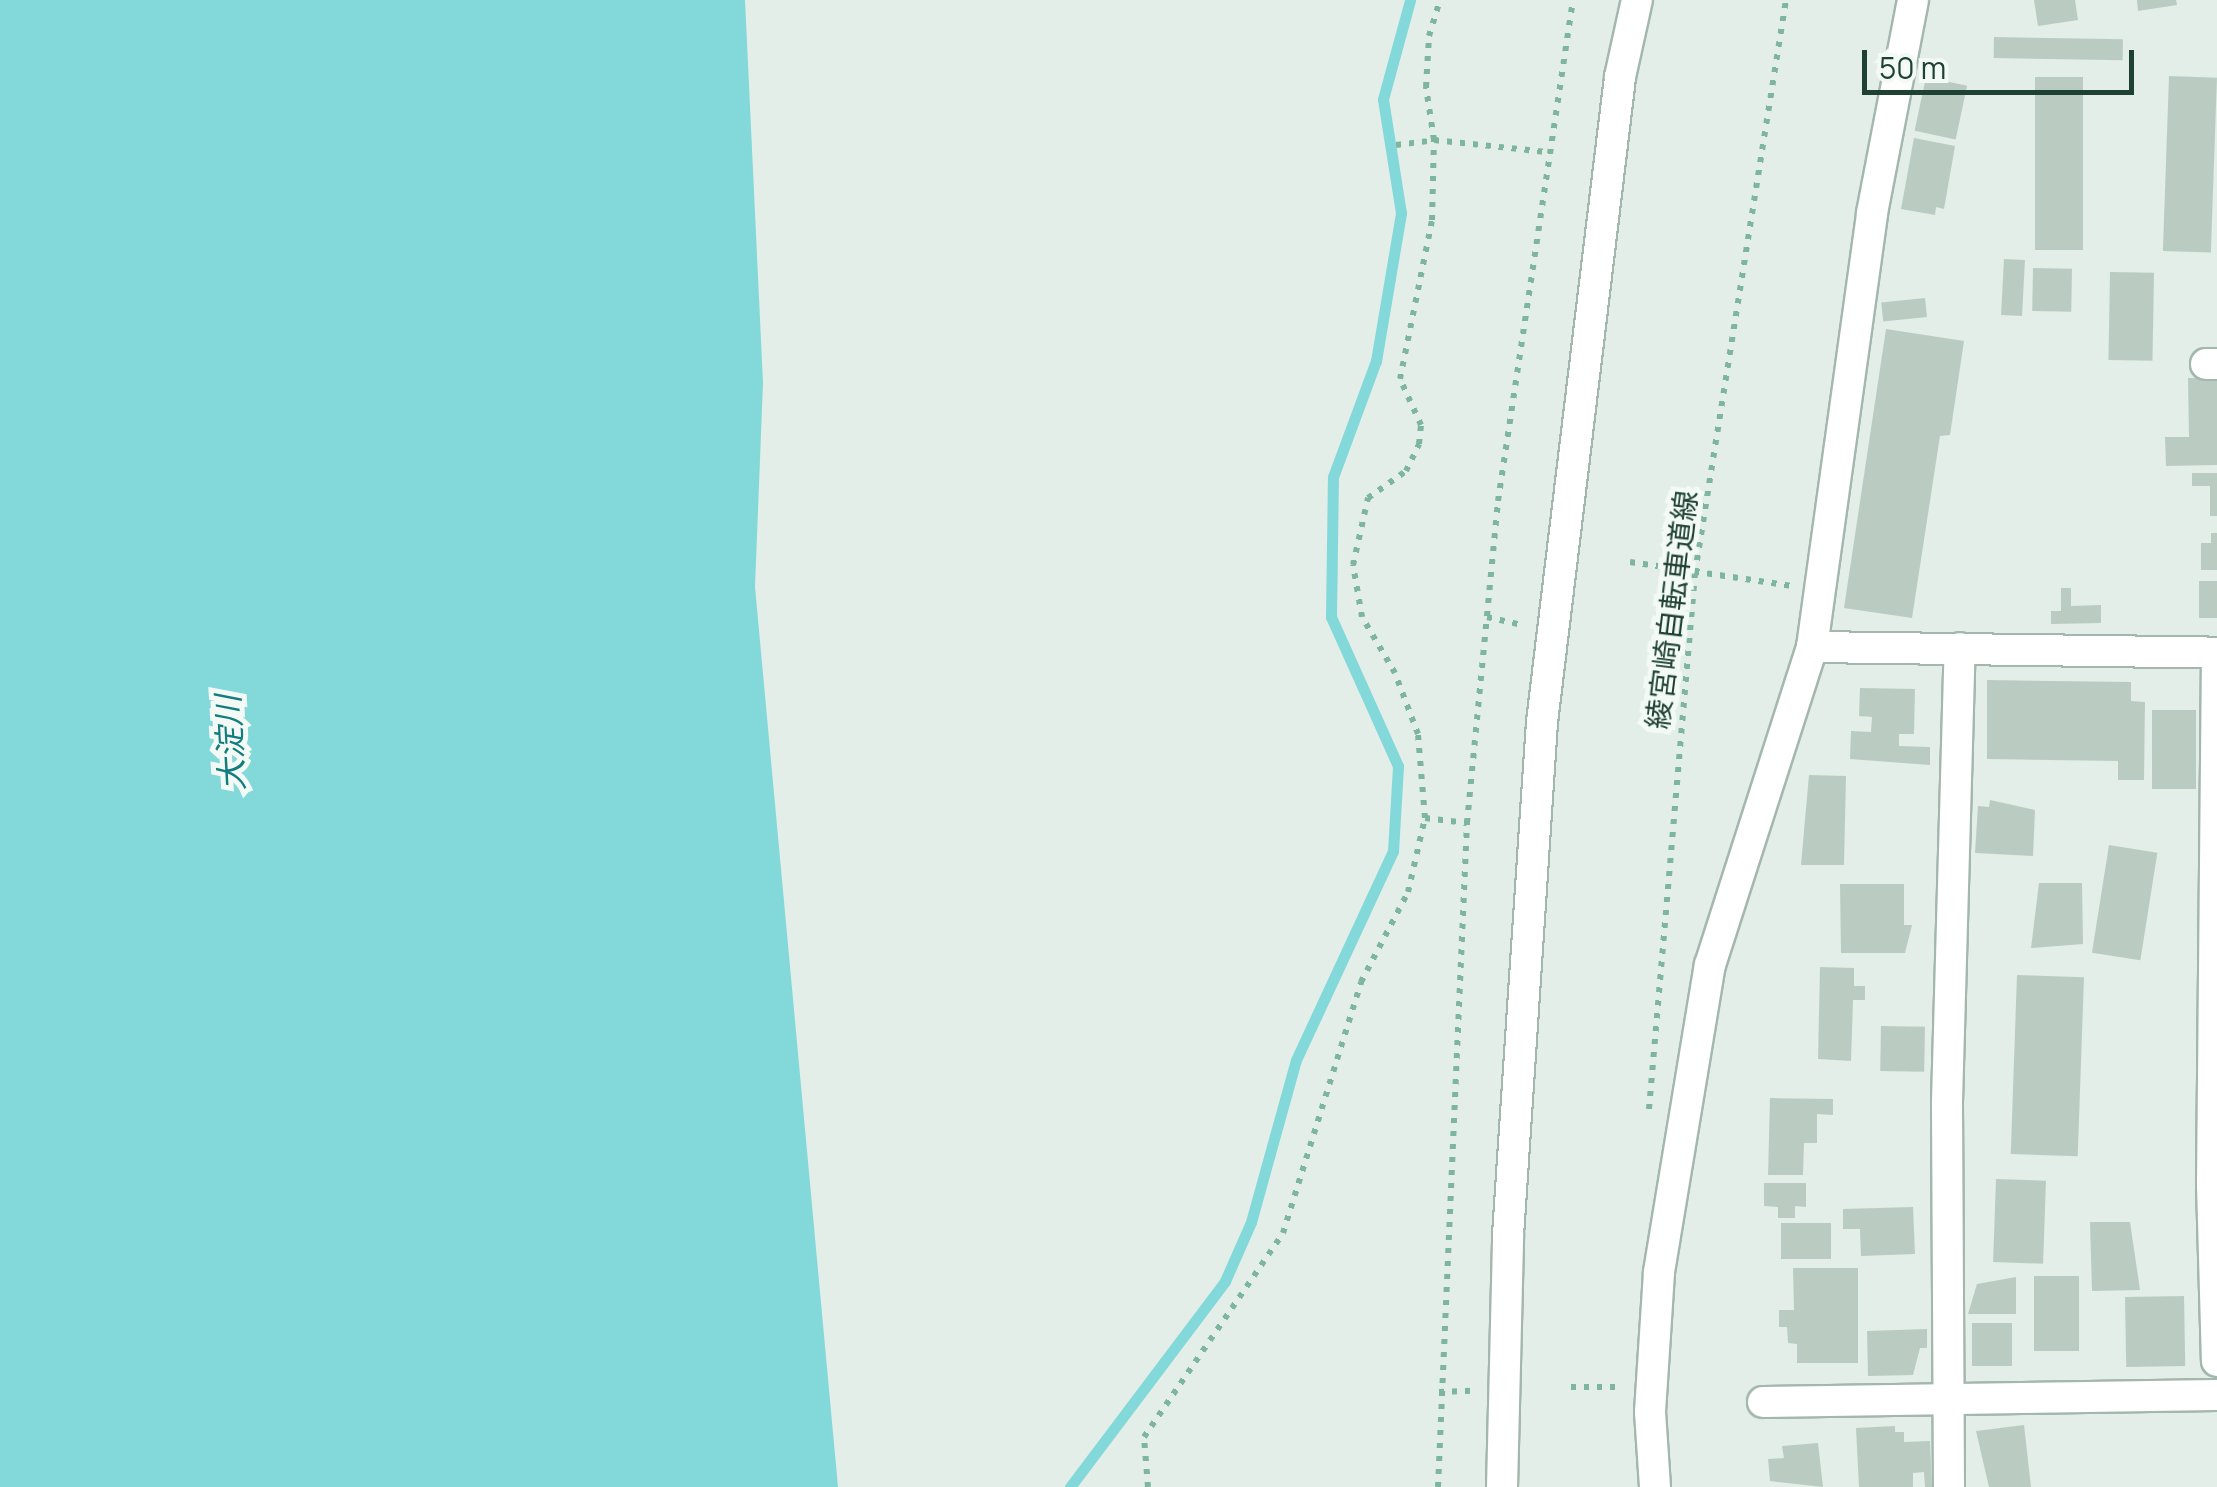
<!DOCTYPE html>
<meta charset="utf-8">
<style>
body{margin:0}
#map{position:relative;width:2217px;height:1487px;overflow:hidden;background:#e2eee7;font-family:Manrope,"Noto Sans JP",sans-serif}
div>[style]{position:absolute}
.water>*{inset:0;background:#83d8da}
.stream>*{height:11px;margin:-5.5px;padding:0 5.5px;transform-origin:5.5px;border-radius:5.5px;background:#83d8da}
.building>*{inset:0;background:#baccc2;transform-origin:0 0}
.path>*{height:6px;margin-top:-3px;transform-origin:0;background:repeating-linear-gradient(90deg,#7eb59d 0 5px,transparent 0 13px)}
.roads{filter:drop-shadow(2px 0 #a4b7ae) drop-shadow(-2px 0 #a4b7ae) drop-shadow(0 2px #a4b7ae) drop-shadow(0 -2px #a4b7ae)}
.minor>*{height:30px;margin:-15px;padding:0 15px;transform-origin:15px;border-radius:15px;background:#fff}
span{translate:-50% -50%;white-space:nowrap;text-align:center;line-height:1.15;-webkit-text-stroke:10px #f3faf5;paint-order:stroke}
.street-label{font-size:30px;color:#1f4134}
.water-label{font-size:32px;color:#127c7f;font-style:italic}
.scale{position:absolute;left:1862px;top:50px;width:272px;height:45px;box-sizing:border-box;border:5px solid #1f4134;border-top:0;padding-left:12px;font-size:30px;line-height:35px;white-space:nowrap;color:#1f4134;-webkit-text-stroke:8px #f3faf5;paint-order:stroke}
</style>
<div id="map">
<div class="water">
<div style="clip-path:polygon(0 0,745px 0,763px 383px,755px 587px,838px 1487px,0 1487px)"></div>
</div>
<div class="stream">
<div style="left:1070px;top:1487px;width:258px;rotate:-53deg"></div>
<div style="left:1225px;top:1281px;width:64px;rotate:-66.2deg"></div>
<div style="left:1251px;top:1222px;width:168px;rotate:-74.5deg"></div>
<div style="left:1296px;top:1060px;width:230px;rotate:-65.1deg"></div>
<div style="left:1393px;top:851px;width:85px;rotate:-86.6deg"></div>
<div style="left:1398px;top:766px;width:163px;rotate:-114.2deg"></div>
<div style="left:1331px;top:617px;width:140px;rotate:-89.2deg"></div>
<div style="left:1333px;top:477px;width:124px;rotate:-69.7deg"></div>
<div style="left:1376px;top:361px;width:150px;rotate:-80.4deg"></div>
<div style="left:1401px;top:213px;width:115px;rotate:-99deg"></div>
<div style="left:1383px;top:99px;width:103px;rotate:-74.7deg"></div>
</div>
<div class="building">
<div style="clip-path:polygon(2034px 0,2075px 0,2078px 20px,2038px 26px)"></div>
<div style="clip-path:polygon(2137px 0,2176px 0,2177px 5px,2138px 11px)"></div>
<div style="left:1994px;top:37px;width:129px;height:21px;rotate:1deg"></div>
<div style="left:2169px;top:76px;width:48px;height:175px;rotate:2deg"></div>
<div style="left:1926px;top:77px;width:42px;height:55px;rotate:12deg"></div>
<div style="left:2035px;top:77px;width:48px;height:173px"></div>
<div style="clip-path:polygon(1914px 138px,1955px 146px,1944px 209px,1936px 207px,1935px 215px,1901px 209px)"></div>
<div style="left:2004px;top:259px;width:21px;height:56px;rotate:3deg"></div>
<div style="left:2033px;top:268px;width:39px;height:43px;rotate:1deg"></div>
<div style="left:2110px;top:272px;width:44px;height:88px;rotate:1deg"></div>
<div style="left:1925px;top:298px;width:19px;height:44px;rotate:84deg"></div>
<div style="clip-path:polygon(1886px 329px,1964px 341px,1950px 435px,1940px 436px,1912px 618px,1844px 608px)"></div>
<div style="clip-path:polygon(2188px 378px,2217px 378px,2217px 465px,2166px 466px,2165px 437px,2189px 437px)"></div>
<div style="clip-path:polygon(2192px 473px,2217px 473px,2217px 516px,2210px 516px,2210px 486px,2192px 486px)"></div>
<div style="clip-path:polygon(2211px 533px,2217px 533px,2217px 570px,2201px 570px,2201px 543px,2211px 543px)"></div>
<div style="left:2199px;top:581px;width:18px;height:37px"></div>
<div style="clip-path:polygon(2061px 588px,2071px 588px,2071px 606px,2101px 605px,2101px 623px,2051px 624px,2051px 611px,2061px 611px)"></div>
<div style="clip-path:polygon(1987px 680px,2131px 682px,2131px 701px,2145px 702px,2144px 780px,2118px 780px,2118px 761px,1987px 759px)"></div>
<div style="clip-path:polygon(1860px 688px,1915px 689px,1914px 734px,1899px 734px,1899px 746px,1930px 747px,1930px 765px,1850px 759px,1851px 731px,1871px 732px,1872px 717px,1859px 716px)"></div>
<div style="left:2152px;top:710px;width:44px;height:79px"></div>
<div style="clip-path:polygon(1809px 775px,1846px 776px,1844px 865px,1801px 865px)"></div>
<div style="clip-path:polygon(1990px 800px,2035px 810px,2033px 856px,1975px 853px,1978px 806px,1989px 807px)"></div>
<div style="left:2109px;top:845px;width:49px;height:109px;rotate:9deg"></div>
<div style="clip-path:polygon(2039px 883px,2082px 883px,2083px 944px,2031px 948px)"></div>
<div style="clip-path:polygon(1840px 884px,1904px 884px,1904px 925px,1912px 925px,1905px 953px,1841px 953px)"></div>
<div style="clip-path:polygon(1820px 967px,1854px 968px,1854px 986px,1865px 986px,1865px 1000px,1853px 1000px,1851px 1061px,1818px 1059px)"></div>
<div style="left:2017px;top:975px;width:67px;height:179px;rotate:2deg"></div>
<div style="left:1881px;top:1026px;width:44px;height:45px;rotate:1deg"></div>
<div style="clip-path:polygon(1770px 1098px,1833px 1099px,1833px 1115px,1817px 1114px,1817px 1143px,1804px 1143px,1803px 1175px,1768px 1175px)"></div>
<div style="left:1996px;top:1179px;width:50px;height:83px;rotate:2deg"></div>
<div style="clip-path:polygon(1764px 1183px,1806px 1183px,1806px 1207px,1795px 1206px,1795px 1218px,1778px 1218px,1778px 1207px,1764px 1206px)"></div>
<div style="clip-path:polygon(1913px 1207px,1915px 1254px,1861px 1256px,1860px 1229px,1843px 1229px,1843px 1209px)"></div>
<div style="clip-path:polygon(2090px 1222px,2130px 1222px,2140px 1290px,2092px 1291px)"></div>
<div style="left:1781px;top:1223px;width:50px;height:36px"></div>
<div style="clip-path:polygon(1793px 1268px,1858px 1268px,1858px 1363px,1797px 1363px,1797px 1344px,1788px 1343px,1787px 1327px,1779px 1327px,1779px 1310px,1794px 1310px)"></div>
<div style="left:2034px;top:1276px;width:45px;height:75px"></div>
<div style="clip-path:polygon(2016px 1277px,2016px 1314px,1968px 1314px,1977px 1284px)"></div>
<div style="left:2184px;top:1296px;width:70px;height:59px;rotate:89deg"></div>
<div style="left:1972px;top:1323px;width:40px;height:43px"></div>
<div style="clip-path:polygon(1927px 1329px,1927px 1348px,1920px 1348px,1913px 1375px,1868px 1376px,1867px 1331px)"></div>
<div style="clip-path:polygon(2024px 1425px,2031px 1487px,1989px 1487px,1976px 1431px)"></div>
<div style="clip-path:polygon(1895px 1426px,1895px 1432px,1904px 1432px,1904px 1442px,1930px 1441px,1932px 1487px,1925px 1487px,1924px 1472px,1913px 1473px,1913px 1487px,1859px 1487px,1856px 1428px)"></div>
<div style="clip-path:polygon(1818px 1443px,1823px 1487px,1770px 1481px,1768px 1459px,1784px 1458px,1782px 1446px)"></div>
</div>
<div class="path">
<div style="left:1396px;top:145px;width:38px;rotate:-7deg"></div>
<div style="left:1434px;top:140px;width:113px;rotate:6.1deg"></div>
<div style="left:1630px;top:562px;width:164px;rotate:8.4deg"></div>
<div style="left:1487px;top:617px;width:32px;rotate:13deg"></div>
<div style="left:1425px;top:818px;width:42px;rotate:6.8deg"></div>
<div style="left:1649px;top:1109px;width:538px;rotate:-85.09deg"></div>
<div style="left:1695px;top:573px;width:580px;rotate:-80.98deg"></div>
<div style="left:1571px;top:1387px;width:51px"></div>
<div style="left:1439px;top:1392px;width:33px;rotate:-2deg"></div>
<div style="left:1148px;top:1487px;width:50px;rotate:-94.6deg"></div>
<div style="left:1144px;top:1437px;width:247px;rotate:-55.7deg"></div>
<div style="left:1283px;top:1233px;width:263px;rotate:-72.7deg"></div>
<div style="left:1361px;top:982px;width:102px;rotate:-62.4deg"></div>
<div style="left:1408px;top:892px;width:76px;rotate:-77.1deg"></div>
<div style="left:1425px;top:818px;width:84px;rotate:-94.8deg"></div>
<div style="left:1418px;top:734px;width:65px;rotate:-110.7deg"></div>
<div style="left:1395px;top:673px;width:65px;rotate:-120.5deg"></div>
<div style="left:1362px;top:617px;width:53px;rotate:-99.8deg"></div>
<div style="left:1353px;top:565px;width:69px;rotate:-77.4deg"></div>
<div style="left:1368px;top:498px;width:47px;rotate:-35.4deg"></div>
<div style="left:1406px;top:471px;width:30px;rotate:-64deg"></div>
<div style="left:1419px;top:444px;width:19px;rotate:-84deg"></div>
<div style="left:1421px;top:425px;width:51px;rotate:-114.5deg"></div>
<div style="left:1400px;top:379px;width:162px;rotate:-78.6deg"></div>
<div style="left:1432px;top:220px;width:80px;rotate:-88.6deg"></div>
<div style="left:1434px;top:140px;width:54px;rotate:-98.6deg"></div>
<div style="left:1426px;top:87px;width:51px;rotate:-86.6deg"></div>
<div style="left:1429px;top:36px;width:38px;rotate:-73deg"></div>
<div style="left:1438px;top:1487px;width:665px;rotate:-87.5deg"></div>
<div style="left:1467px;top:823px;width:323px;rotate:-84.5deg"></div>
<div style="left:1498px;top:501px;width:507px;rotate:-81.49deg"></div>
</div>
<div class="roads">
<div class="minor">
<div style="left:2206px;top:364px;width:11px"></div>
<div style="left:1812px;top:647px;width:405px;rotate:0.8deg"></div>
<div style="left:2217px;top:653px;width:532px;rotate:90.54deg"></div>
<div style="left:2212px;top:1185px;width:176px;rotate:88.4deg"></div>
<div style="left:1763px;top:1402px;width:454px;rotate:-0.9deg"></div>
<div style="left:1502px;top:1487px;width:252px;rotate:-88.6deg"></div>
<div style="left:1508px;top:1235px;width:514px;rotate:-86.21deg"></div>
<div style="left:1542px;top:722px;width:650px;rotate:-83.1deg"></div>
<div style="left:1620px;top:77px;width:79px;rotate:-77.6deg"></div>
<div style="left:1655px;top:1487px;width:75px;rotate:-93.8deg"></div>
<div style="left:1650px;top:1412px;width:140px;rotate:-86.3deg"></div>
<div style="left:1659px;top:1272px;width:311px;rotate:-80.6deg"></div>
<div style="left:1710px;top:965px;width:334px;rotate:-72.2deg"></div>
<div style="left:1812px;top:647px;width:438px;rotate:-82.1deg"></div>
<div style="left:1872px;top:213px;width:217px;rotate:-79.1deg"></div>
<div style="left:1949px;top:1487px;width:385px;rotate:-90.3deg"></div>
<div style="left:1947px;top:1102px;width:454px;rotate:-88.4deg"></div>
</div>
</div>
<div class="street-label">
<span style="left:1672px;top:610px;rotate:-83deg">綾宮崎自転車道線</span>
</div>
<div class="water-label">
<span style="left:230px;top:743px;rotate:-93deg">大淀川</span>
</div>
<div class="scale">50 m</div>
</div>
